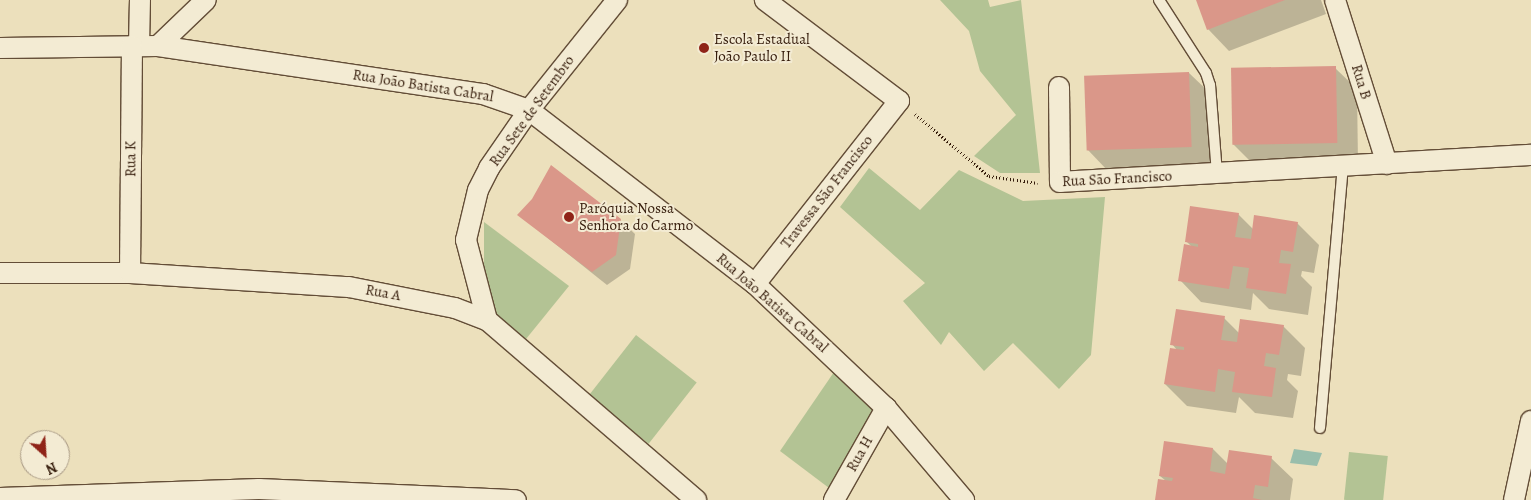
<!DOCTYPE html>
<meta charset="utf-8">
<style>
body{margin:0}
#map{position:relative;width:1531px;height:500px;overflow:hidden;background:#ece0bc;font-family:Alegreya,serif}
div>[style]{position:absolute}
.green>*{inset:0;background:#b3c394;transform-origin:0 0}
.water>*{inset:0;background:#99beac}
.shadow>*{inset:0;background:#0003}
.building>*{inset:0;background:#da9789;transform-origin:0 0}
.path>*{height:3px;margin-top:-1.5px;transform-origin:0;background:repeating-linear-gradient(90deg,#351c0b 0 1px,transparent 0 3.5px)}
.roads{filter:drop-shadow(1px 0 #634d37) drop-shadow(-1px 0 #634d37) drop-shadow(0 1px #634d37) drop-shadow(0 -1px #634d37)}
.service>*{height:10px;margin:-5px;padding:0 5px;transform-origin:5px;border-radius:5px;background:#f3ebd3}
.minor>*{height:20px;margin:-10px;padding:0 10px;transform-origin:10px;border-radius:10px;background:#f3ebd3}
.dots>*{width:14px;height:14px;translate:-50% -50%;box-sizing:border-box;border:2px solid #f3ebd3;border-radius:50%}
span{translate:-50% -50%;white-space:nowrap;text-align:center;line-height:1.15;-webkit-text-stroke:4px #f3ebd3;paint-order:stroke}
.poi-label{font-size:15px;color:#351c0b}
.left{translate:0 -50%;text-align:left}
.street-label{font-size:15px;color:#351c0b}
.north{position:absolute;left:20px;top:430px;width:50px;height:50px;box-sizing:border-box;background:#f3ebd3;border:1px solid #a79883;border-radius:50%;rotate:154deg;font-size:14px;font-weight:700;line-height:20px;text-align:center;color:#351c0b}
.north::after{content:'';display:block;margin:auto;width:18px;height:22px;background:#8f2418;clip-path:polygon(50% 0,100% 100%,50% 72%,0 100%)}
</style>
<div id="map">
<div class="green">
<div style="clip-path:polygon(940px 0,988px 0,990px 7px,1021px 0,1040px 173px,1000px 173px,974px 156px,1016px 115px,980px 71px,969px 31px)"></div>
<div style="clip-path:polygon(869px 168px,920px 210px,959px 170px,1023px 201px,1105px 197px,1091px 355px,1059px 389px,1013px 343px,984px 371px,949px 332px,941px 345px,903px 301px,925px 283px,840px 207px)"></div>
<div style="clip-path:polygon(484px 222px,569px 286px,526px 339px,496px 315px,484px 293px)"></div>
<div style="left:636px;top:335px;width:77px;height:78px;rotate:38deg"></div>
<div style="clip-path:polygon(834px 372px,875px 409px,833px 491px,780px 451px)"></div>
<div style="left:1349px;top:452px;width:39px;height:48px;rotate:6deg"></div>
</div>
<div class="water">
<div style="clip-path:polygon(1294px 449px,1322px 453px,1317px 466px,1290px 463px)"></div>
</div>
<div class="shadow">
<div style="clip-path:polygon(1197px 0,1321px 0,1326px 14px,1229px 51px,1208px 29px)"></div>
<div style="clip-path:polygon(1335px 68px,1357px 89px,1358px 164px,1255px 166px,1233px 144px)"></div>
<div style="clip-path:polygon(1189px 73px,1211px 94px,1212px 169px,1108px 171px,1087px 149px)"></div>
<div style="clip-path:polygon(533px 200px,620px 220px,635px 234px,630px 269px,607px 285px,519px 215px)"></div>
<div style="clip-path:polygon(1238px 214px,1253px 229px,1297px 223px,1319px 245px,1314px 273px,1302px 271px,1301px 276px,1312px 287px,1308px 315px,1269px 309px,1253px 293px,1251px 310px,1201px 302px,1180px 280px,1192px 247px,1186px 241px)"></div>
<div style="clip-path:polygon(1224px 318px,1239px 333px,1283px 326px,1305px 348px,1301px 376px,1288px 374px,1287px 380px,1298px 391px,1293px 418px,1255px 413px,1239px 397px,1236px 413px,1187px 406px,1165px 384px,1177px 350px,1172px 344px)"></div>
<div style="clip-path:polygon(1213px 449px,1228px 464px,1271px 458px,1293px 479px,1290px 500px,1156px 500px,1166px 481px,1160px 476px)"></div>
</div>
<div class="building">
<div style="clip-path:polygon(1196px 0,1285px 0,1207px 30px)"></div>
<div style="left:1336px;top:66px;width:77px;height:105px;rotate:89deg"></div>
<div style="left:1189px;top:72px;width:75px;height:105px;rotate:88deg"></div>
<div style="clip-path:polygon(551px 165px,621px 219px,616px 255px,592px 272px,517px 215px,532px 199px)"></div>
<div style="clip-path:polygon(1190px 206px,1239px 213px,1235px 237px,1251px 239px,1254px 215px,1298px 222px,1293px 252px,1281px 250px,1279px 263px,1291px 264px,1286px 294px,1246px 288px,1249px 268px,1233px 266px,1229px 289px,1178px 281px,1184px 244px,1198px 247px,1198px 244px,1185px 242px)"></div>
<div style="clip-path:polygon(1176px 309px,1225px 316px,1221px 340px,1237px 342px,1240px 319px,1284px 325px,1279px 355px,1266px 353px,1264px 366px,1276px 368px,1272px 397px,1232px 392px,1235px 372px,1218px 369px,1215px 392px,1164px 384px,1170px 348px,1184px 350px,1184px 347px,1170px 345px)"></div>
<div style="clip-path:polygon(1164px 441px,1213px 448px,1210px 471px,1225px 474px,1229px 450px,1272px 456px,1268px 487px,1255px 485px,1253px 498px,1262px 500px,1155px 500px,1158px 479px,1172px 481px,1173px 478px,1159px 476px)"></div>
</div>
<div class="path">
<div style="left:915px;top:114px;width:97px;rotate:40deg"></div>
<div style="left:989px;top:176px;width:49px;rotate:8.1deg"></div>
</div>
<div class="roads">
<div class="service">
<div style="left:1159px;top:0;width:87px;rotate:57.2deg"></div>
<div style="left:1206px;top:73px;width:13px;rotate:72deg"></div>
<div style="left:1210px;top:85px;width:89px;rotate:85.5deg"></div>
<div style="left:1320px;top:428px;width:262px;rotate:-85deg"></div>
</div>
<div class="minor">
<div style="left:1335px;top:0;width:172px;rotate:72.4deg"></div>
<div style="left:139px;top:46px;width:46px;rotate:-88.8deg"></div>
<div style="left:158px;top:46px;width:66px;rotate:-43.8deg"></div>
<div style="left:0;top:48px;width:158px;rotate:-0.7deg"></div>
<div style="left:158px;top:46px;width:329px;rotate:8.4deg"></div>
<div style="left:483px;top:94px;width:49px;rotate:19.2deg"></div>
<div style="left:529px;top:110px;width:285px;rotate:37.6deg"></div>
<div style="left:755px;top:284px;width:180px;rotate:43.4deg"></div>
<div style="left:886px;top:408px;width:121px;rotate:49.7deg"></div>
<div style="left:1059px;top:87px;width:95px;rotate:89.4deg"></div>
<div style="left:1060px;top:182px;width:472px;rotate:-3.3deg"></div>
<div style="left:0;top:273px;width:130px"></div>
<div style="left:130px;top:273px;width:219px;rotate:3.7deg"></div>
<div style="left:349px;top:287px;width:108px;rotate:11.2deg"></div>
<div style="left:455px;top:308px;width:34px;rotate:21deg"></div>
<div style="left:487px;top:320px;width:276px;rotate:40.7deg"></div>
<div style="left:130px;top:273px;width:227px;rotate:-89.5deg"></div>
<div style="left:755px;top:284px;width:233px;rotate:-51.8deg"></div>
<div style="left:899px;top:101px;width:168px;rotate:-143deg"></div>
<div style="left:487px;top:320px;width:83px;rotate:-104.7deg"></div>
<div style="left:466px;top:240px;width:51px;rotate:-76.5deg"></div>
<div style="left:478px;top:190px;width:25px;rotate:-63deg"></div>
<div style="left:489px;top:168px;width:70px;rotate:-55.4deg"></div>
<div style="left:529px;top:110px;width:141px;rotate:-51.3deg"></div>
<div style="left:0;top:498px;width:259px;rotate:-2deg"></div>
<div style="left:259px;top:489px;width:257px;rotate:2.5deg"></div>
<div style="left:834px;top:500px;width:106px;rotate:-60.5deg"></div>
<div style="left:1514px;top:500px;width:81px;rotate:-77.9deg"></div>
</div>
</div>
<div class="dots">
<div style="left:704px;top:48px;background:#8f2418"></div>
<div style="left:569px;top:217px;background:#8f2418"></div>
</div>
<div class="poi-label">
<span class="left" style="left:714px;top:48px">Escola Estadual<br>João Paulo II</span>
<span class="left" style="left:579px;top:217px">Paróquia Nossa<br>Senhora do Carmo</span>
</div>
<div class="street-label">
<span style="left:1361px;top:82px;rotate:73deg">Rua B</span>
<span style="left:423px;top:86px;rotate:9deg">Rua João Batista Cabral</span>
<span style="left:532px;top:111px;rotate:-54deg">Rua Sete de Setembro</span>
<span style="left:131px;top:159px;rotate:-90deg">Rua K</span>
<span style="left:1117px;top:179px;rotate:-3deg">Rua São Francisco</span>
<span style="left:827px;top:192px;rotate:-52deg">Travessa São Francisco</span>
<span style="left:383px;top:293px;rotate:10deg">Rua A</span>
<span style="left:772px;top:303px;rotate:41deg">Rua João Batista Cabral</span>
<span style="left:860px;top:454px;rotate:-61deg">Rua H</span>
</div>
<div class="north">N</div>
</div>
